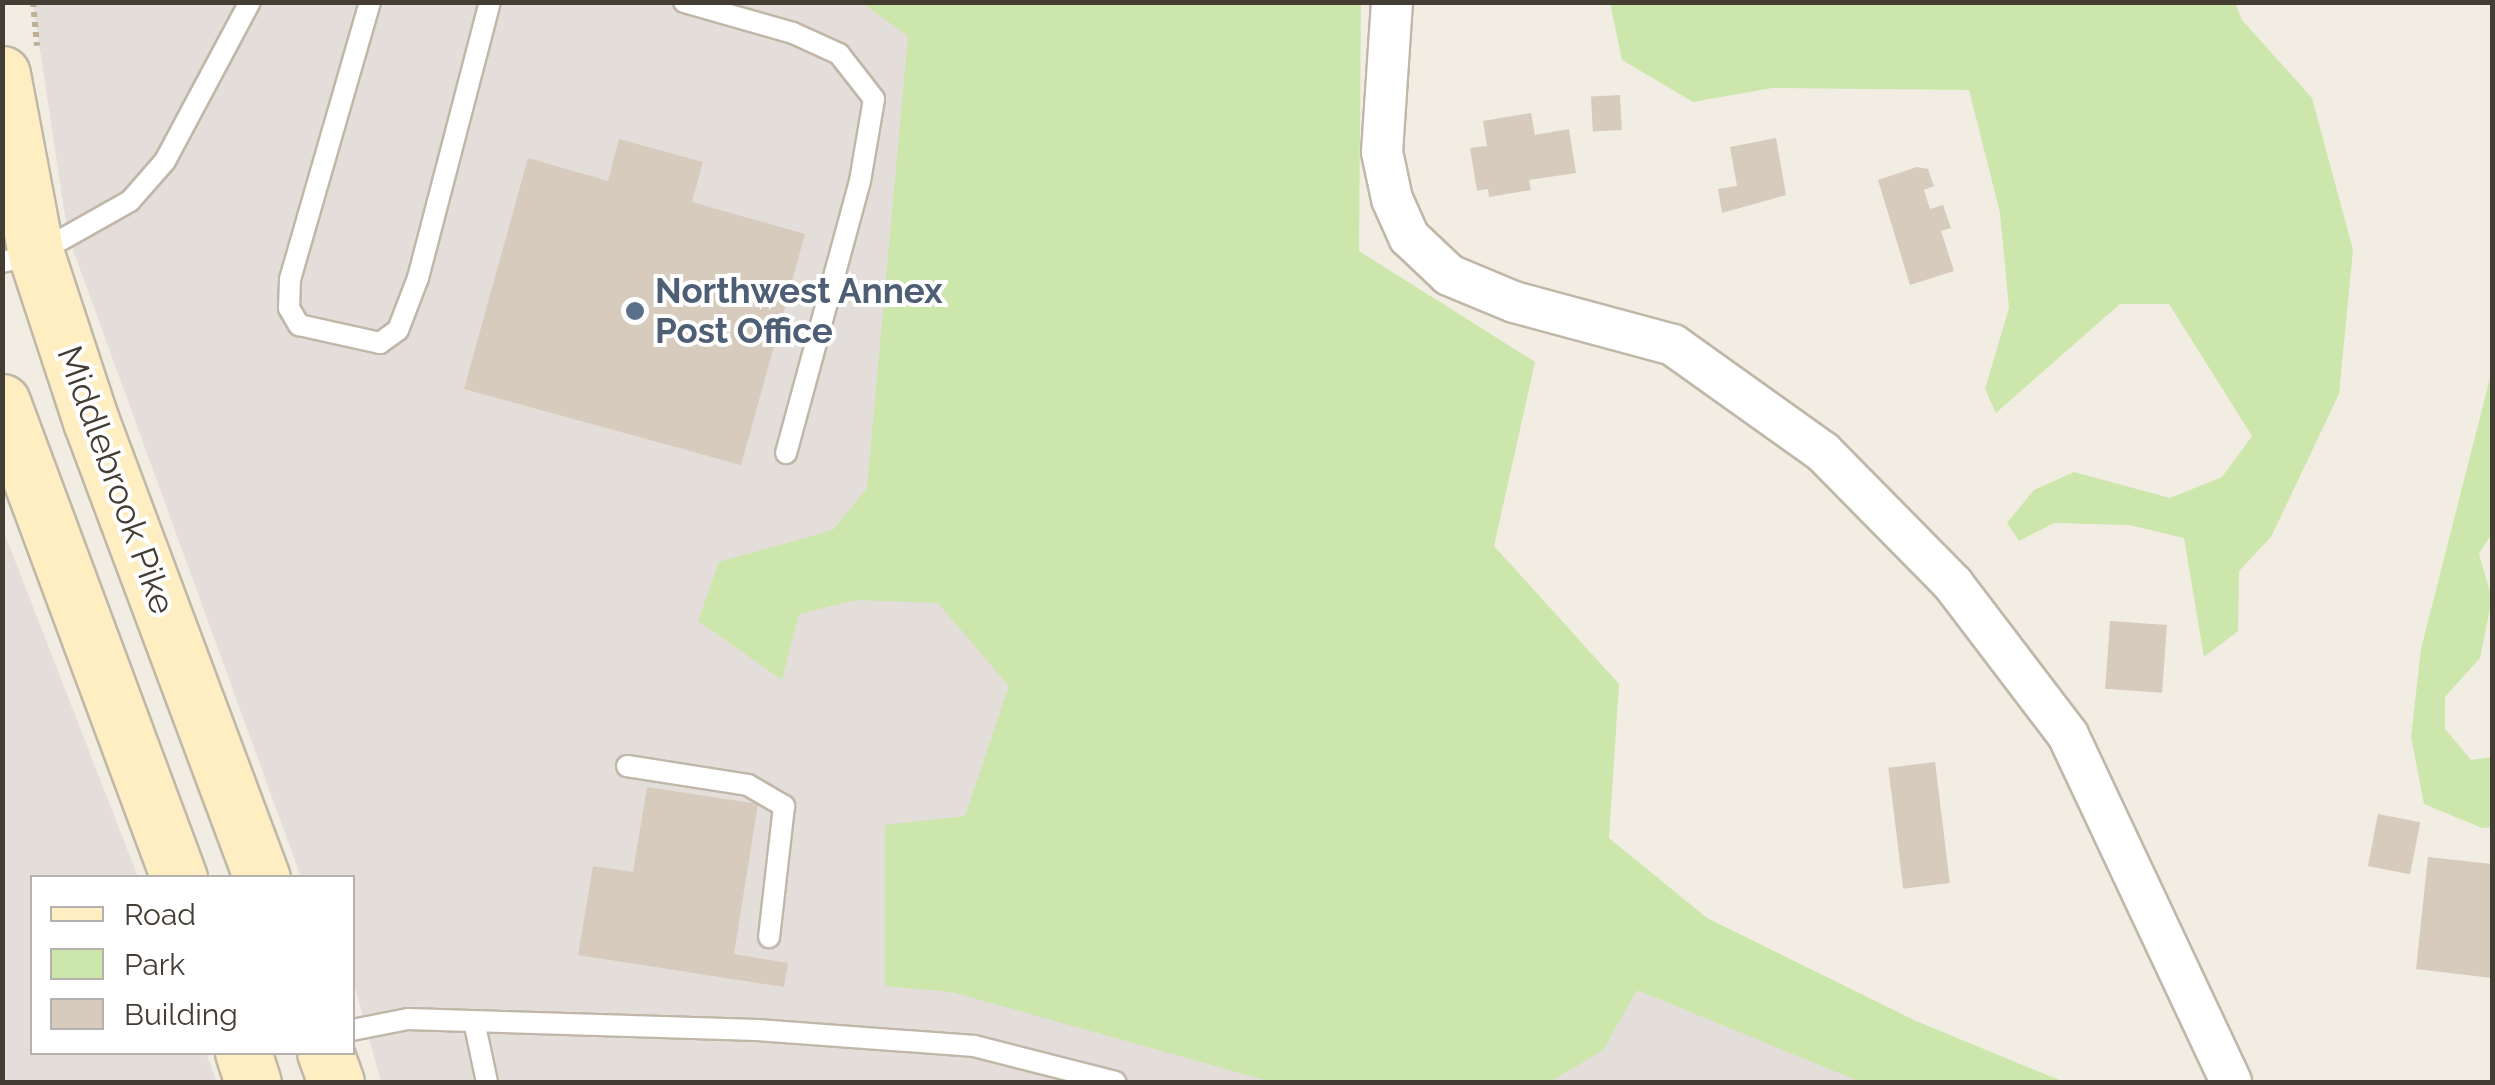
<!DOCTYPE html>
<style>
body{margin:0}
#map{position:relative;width:2495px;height:1085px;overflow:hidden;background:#f1ede3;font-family:Raleway,sans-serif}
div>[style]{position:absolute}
.industrial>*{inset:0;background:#e3ded9}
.green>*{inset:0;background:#cde6ac}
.building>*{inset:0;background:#d6cbbc;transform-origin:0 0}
.path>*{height:6px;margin-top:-3px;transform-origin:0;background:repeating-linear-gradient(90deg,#beb098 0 5px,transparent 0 10px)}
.roads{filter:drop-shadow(2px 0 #c0b7a9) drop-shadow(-2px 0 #c0b7a9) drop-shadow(0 2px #c0b7a9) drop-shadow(0 -2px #c0b7a9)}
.lane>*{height:20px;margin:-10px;padding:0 10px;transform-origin:10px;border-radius:10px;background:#fff}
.street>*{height:40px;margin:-20px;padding:0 20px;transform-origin:20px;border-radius:20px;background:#fff}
.secondary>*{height:55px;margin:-27.5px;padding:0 27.5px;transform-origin:27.5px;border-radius:27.5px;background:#feeec1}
.dots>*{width:28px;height:28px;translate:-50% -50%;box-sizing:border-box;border:5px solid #fff;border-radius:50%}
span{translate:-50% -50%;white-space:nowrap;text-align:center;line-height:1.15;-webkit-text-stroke:8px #fff;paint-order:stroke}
.service-label{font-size:35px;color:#4e5e75;font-weight:700}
.left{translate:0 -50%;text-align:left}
.street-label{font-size:35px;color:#433d34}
.frame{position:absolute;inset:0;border:5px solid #433d34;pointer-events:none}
.legend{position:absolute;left:30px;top:875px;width:325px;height:180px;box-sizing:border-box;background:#fff;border:2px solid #b4b1ae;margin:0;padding:12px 18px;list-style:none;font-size:30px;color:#433d34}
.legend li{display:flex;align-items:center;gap:20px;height:50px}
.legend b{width:50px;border:2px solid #b4b1ae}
</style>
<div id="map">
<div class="industrial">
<div style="clip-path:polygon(33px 3px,1008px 3px,1074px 628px,2015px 1082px,381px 1082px,353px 980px,352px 878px,301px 877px,68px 236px)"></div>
<div style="clip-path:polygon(2px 527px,138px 877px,32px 878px,32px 1052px,206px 1053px,217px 1082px,3px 1082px)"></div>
</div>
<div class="green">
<div style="clip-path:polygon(862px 3px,1361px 3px,1359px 251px,1535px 362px,1494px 546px,1619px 684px,1609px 838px,1707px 918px,1916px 1021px,2064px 1082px,1861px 1082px,1637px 990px,1603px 1050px,1550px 1082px,1272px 1082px,952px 992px,885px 986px,885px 825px,965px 816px,1009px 686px,938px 603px,856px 600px,799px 614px,782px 680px,698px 621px,719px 562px,833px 530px,867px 488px,908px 36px)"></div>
<div style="clip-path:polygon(1610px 3px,2235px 3px,2242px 20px,2312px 98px,2353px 250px,2339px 394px,2271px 537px,2239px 571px,2238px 631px,2204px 657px,2184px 538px,2129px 525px,2054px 523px,2019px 541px,2007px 523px,2034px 490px,2074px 472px,2170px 498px,2222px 477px,2252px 436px,2169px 304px,2120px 304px,1996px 413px,1985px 389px,2009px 308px,2000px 213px,1969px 90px,1772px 88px,1693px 102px,1622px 60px)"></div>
<div style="clip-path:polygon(2492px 370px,2492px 533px,2479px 554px,2492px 599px,2480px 658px,2445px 697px,2445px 729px,2471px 760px,2492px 757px,2492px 827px,2482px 828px,2424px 804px,2411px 737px,2421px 649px)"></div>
</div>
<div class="building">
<div style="left:1620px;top:95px;width:35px;height:29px;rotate:87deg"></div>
<div style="clip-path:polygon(1531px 113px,1535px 135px,1569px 129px,1576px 173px,1529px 180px,1531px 190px,1489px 197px,1488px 189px,1477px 191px,1470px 148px,1487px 146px,1483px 121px)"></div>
<div style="clip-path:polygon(1776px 138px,1786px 195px,1722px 213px,1718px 189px,1737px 186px,1730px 147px)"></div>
<div style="clip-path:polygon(619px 139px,703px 162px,692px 202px,805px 234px,741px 465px,464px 389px,528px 158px,608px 181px)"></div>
<div style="clip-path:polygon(1917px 167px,1928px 169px,1934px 186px,1924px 190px,1930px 209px,1943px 205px,1951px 228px,1941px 231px,1954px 271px,1910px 285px,1878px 180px)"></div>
<div style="left:2110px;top:621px;width:57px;height:68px;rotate:4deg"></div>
<div style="left:1935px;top:762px;width:122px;height:47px;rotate:83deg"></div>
<div style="clip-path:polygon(647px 787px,758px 804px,734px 954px,788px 963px,784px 987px,578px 955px,593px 866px,633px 872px)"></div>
<div style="left:2378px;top:814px;width:43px;height:53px;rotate:11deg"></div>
<div style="clip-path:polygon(2428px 857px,2492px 864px,2492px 978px,2416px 969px)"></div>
</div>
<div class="path">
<div style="left:33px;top:2px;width:44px;rotate:84.8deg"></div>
</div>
<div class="roads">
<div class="lane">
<div style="left:370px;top:2px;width:289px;rotate:106.1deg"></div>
<div style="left:290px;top:280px;width:28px;rotate:92deg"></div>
<div style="left:289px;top:308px;width:20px;rotate:60deg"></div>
<div style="left:299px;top:325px;width:83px;rotate:12.5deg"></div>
<div style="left:380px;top:343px;width:22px;rotate:-36deg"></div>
<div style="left:398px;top:330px;width:56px;rotate:-69deg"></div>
<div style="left:418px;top:278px;width:285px;rotate:-75.4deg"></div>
<div style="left:684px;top:2px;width:113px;rotate:15.9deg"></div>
<div style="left:793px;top:33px;width:51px;rotate:24.5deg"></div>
<div style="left:839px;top:54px;width:57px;rotate:52.1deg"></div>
<div style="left:874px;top:99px;width:83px;rotate:99.7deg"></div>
<div style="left:860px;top:181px;width:282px;rotate:105.2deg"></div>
<div style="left:2px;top:262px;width:35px;rotate:-13deg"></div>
<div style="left:36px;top:254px;width:108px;rotate:-29.4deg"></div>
<div style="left:130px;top:201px;width:53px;rotate:-48.8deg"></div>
<div style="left:165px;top:161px;width:180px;rotate:-61.9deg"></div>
<div style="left:627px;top:766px;width:122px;rotate:8.9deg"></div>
<div style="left:748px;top:785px;width:42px;rotate:30.3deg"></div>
<div style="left:784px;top:806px;width:132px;rotate:96.5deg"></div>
<div style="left:474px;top:1021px;width:62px;rotate:78deg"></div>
<div style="left:352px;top:1030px;width:57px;rotate:-11.1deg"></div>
<div style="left:408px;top:1019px;width:349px;rotate:1.8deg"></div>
<div style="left:757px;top:1030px;width:218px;rotate:4.2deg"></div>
<div style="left:974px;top:1046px;width:146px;rotate:14.3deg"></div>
</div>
<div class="street">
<div style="left:1392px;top:2px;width:150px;rotate:93.8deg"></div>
<div style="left:1382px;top:152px;width:48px;rotate:78deg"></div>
<div style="left:1392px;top:199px;width:42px;rotate:65.9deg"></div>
<div style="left:1409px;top:237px;width:55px;rotate:43.5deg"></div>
<div style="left:1449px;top:275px;width:70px;rotate:22.6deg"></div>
<div style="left:1514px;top:302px;width:165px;rotate:15.1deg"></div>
<div style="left:1673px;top:345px;width:184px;rotate:35.5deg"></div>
<div style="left:1823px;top:452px;width:185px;rotate:45.4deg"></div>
<div style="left:1953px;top:584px;width:190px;rotate:52.7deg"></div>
<div style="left:2068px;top:735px;width:383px;rotate:64.8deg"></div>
</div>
<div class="secondary">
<div style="left:2px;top:74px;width:183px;rotate:79.3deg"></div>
<div style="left:36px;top:254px;width:176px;rotate:71.8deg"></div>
<div style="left:91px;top:421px;width:488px;rotate:69.5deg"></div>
<div style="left:2px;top:402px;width:508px;rotate:69.6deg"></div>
<div style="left:243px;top:1052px;width:32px;rotate:72deg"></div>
<div style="left:325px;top:1052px;width:32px;rotate:70deg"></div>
</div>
</div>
<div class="dots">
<div style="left:635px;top:311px;background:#5c6f8a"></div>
</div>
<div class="service-label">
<span class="left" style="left:655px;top:311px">Northwest Annex<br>Post Office</span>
</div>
<div class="street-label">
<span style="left:116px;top:480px;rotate:70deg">Middlebrook Pike</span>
</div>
<div class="frame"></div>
<ul class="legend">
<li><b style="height:12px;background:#feeec1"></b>Road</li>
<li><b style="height:28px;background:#cde6ac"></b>Park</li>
<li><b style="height:28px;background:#d6cbbc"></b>Building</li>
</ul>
</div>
